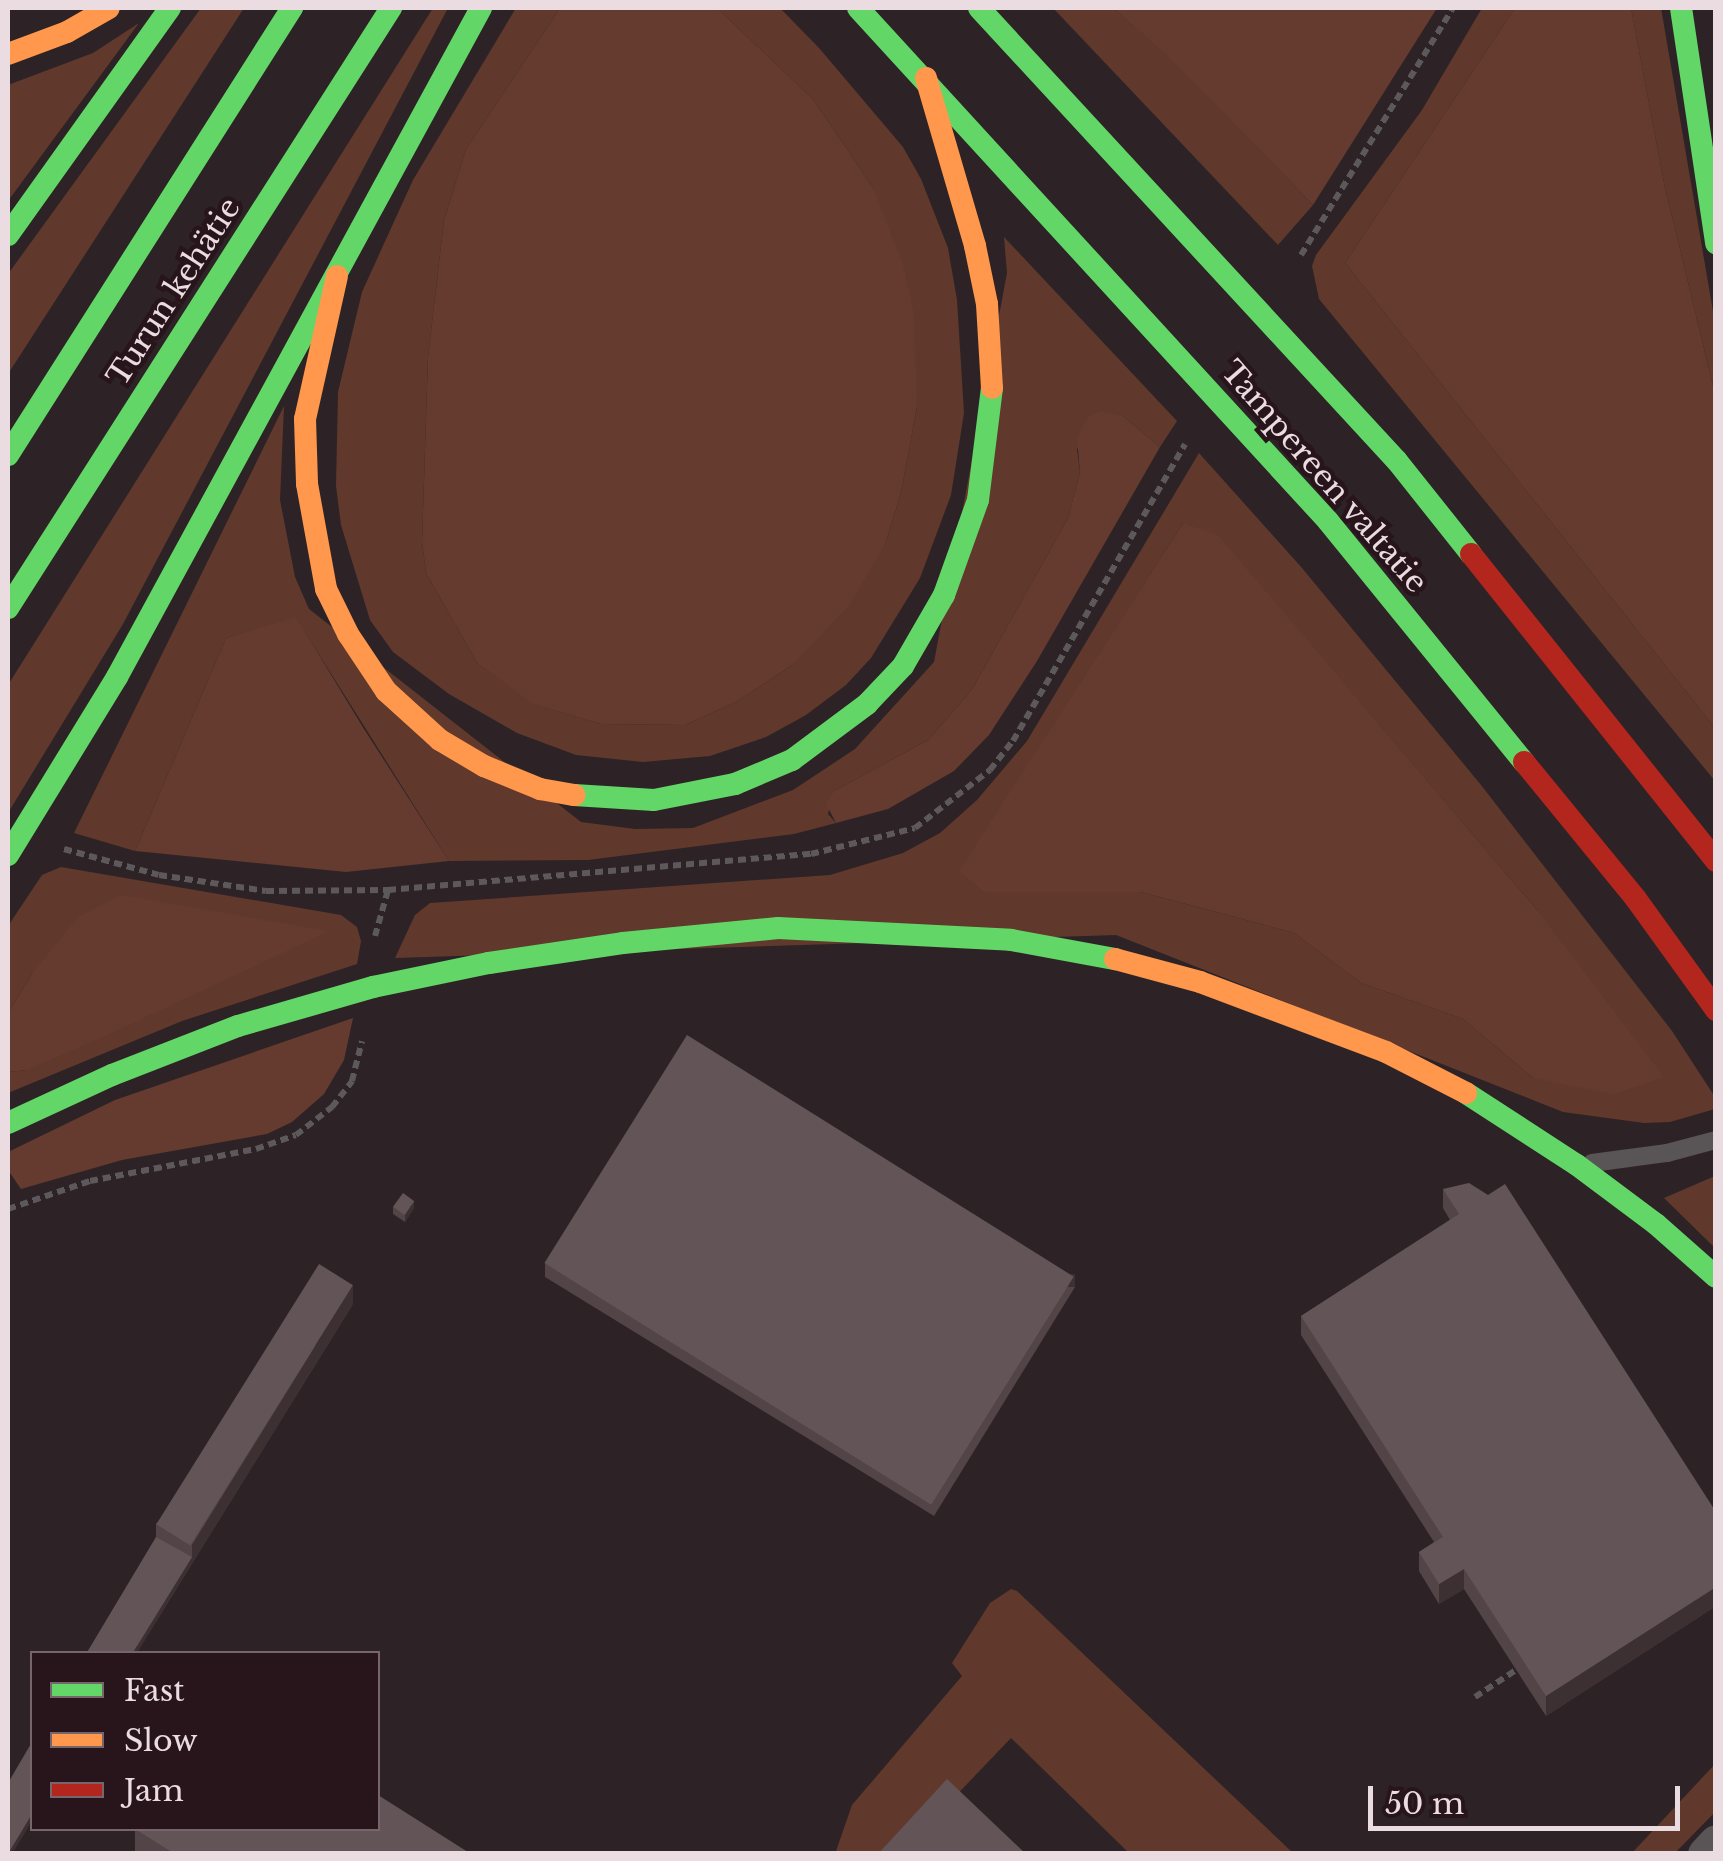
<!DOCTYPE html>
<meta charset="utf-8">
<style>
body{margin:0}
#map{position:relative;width:1723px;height:1861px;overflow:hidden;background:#2d2326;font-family:"Libre Baskerville",serif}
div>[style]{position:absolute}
.green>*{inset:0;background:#60392c}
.forest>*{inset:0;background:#643b2e}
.path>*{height:6px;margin-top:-3px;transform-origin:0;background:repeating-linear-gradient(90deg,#5d595b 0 8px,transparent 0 13px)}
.lane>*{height:18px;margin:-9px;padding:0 9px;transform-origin:9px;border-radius:9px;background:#595557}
.street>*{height:35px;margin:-17.5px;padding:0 17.5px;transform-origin:17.5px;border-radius:17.5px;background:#595557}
.fast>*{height:22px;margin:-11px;padding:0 11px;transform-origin:11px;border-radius:11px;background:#63d668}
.slow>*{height:22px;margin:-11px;padding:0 11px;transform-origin:11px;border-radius:11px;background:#ff974d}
.jam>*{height:22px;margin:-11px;padding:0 11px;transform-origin:11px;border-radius:11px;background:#b3261e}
.wall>*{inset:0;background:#524447}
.shaded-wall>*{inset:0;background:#3d3033;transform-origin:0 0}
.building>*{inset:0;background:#635557;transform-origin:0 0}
span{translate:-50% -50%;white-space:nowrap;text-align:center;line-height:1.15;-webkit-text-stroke:9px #28151b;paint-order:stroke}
.street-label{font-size:30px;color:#eadce0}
.frame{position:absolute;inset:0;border:10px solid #eadce0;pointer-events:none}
.legend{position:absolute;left:30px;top:1651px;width:350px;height:180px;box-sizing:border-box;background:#28151b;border:2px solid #76656a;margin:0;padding:12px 18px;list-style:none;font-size:30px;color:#eadce0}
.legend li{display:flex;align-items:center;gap:20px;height:50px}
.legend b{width:50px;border:2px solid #76656a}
.scale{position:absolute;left:1368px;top:1786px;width:312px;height:45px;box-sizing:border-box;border:5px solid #eadce0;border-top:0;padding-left:12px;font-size:30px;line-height:35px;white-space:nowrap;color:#eadce0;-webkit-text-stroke:8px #28151b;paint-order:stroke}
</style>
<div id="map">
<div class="green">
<div style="clip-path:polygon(201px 8px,244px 8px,8px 374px,8px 274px)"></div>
<div style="clip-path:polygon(433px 8px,448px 8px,123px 624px,8px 813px,8px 685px)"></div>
<div style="clip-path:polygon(516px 8px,560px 8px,466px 149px,444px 220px,428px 357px,422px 542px,426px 573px,477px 663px,534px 704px,601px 724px,685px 725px,736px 702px,791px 666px,885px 545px,901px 493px,917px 407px,872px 186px,813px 99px,717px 8px,780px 8px,819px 48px,903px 147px,921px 179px,948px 248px,957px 300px,964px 413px,951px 495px,920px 578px,871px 658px,846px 685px,806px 715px,766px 737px,710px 756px,643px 762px,576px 755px,517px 733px,449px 694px,393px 652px,370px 620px,341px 525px,336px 486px,338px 392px,362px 292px,413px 180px)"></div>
<div style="clip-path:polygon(1053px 8px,1113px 8px,1170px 57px,1313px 205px,1278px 245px)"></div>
<div style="clip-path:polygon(1482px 8px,1515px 8px,1345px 263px,1715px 728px,1715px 781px,1319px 299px,1312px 266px,1316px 255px,1422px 110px)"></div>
<div style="clip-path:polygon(1631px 8px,1661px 8px,1715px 323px,1715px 394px,1664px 183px)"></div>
<div style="clip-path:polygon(139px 23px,8px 201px,8px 85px,93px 53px)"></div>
<div style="clip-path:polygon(1004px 237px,1177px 421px,1160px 447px,1123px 416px,1077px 449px,1080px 472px,1068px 518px,971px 691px,928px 740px,834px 791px,828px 814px,836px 823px,794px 834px,588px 860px,449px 861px,296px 618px,226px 638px,135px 851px,74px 833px,284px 406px,280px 500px,295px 577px,309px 609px,581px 822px,635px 829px,693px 828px,793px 790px,855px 749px,934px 662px,1007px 273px)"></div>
<div style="clip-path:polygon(evenodd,1199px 453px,1302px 568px,1481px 785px,1672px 1031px,1715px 1097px,1715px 1109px,1670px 1122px,1644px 1123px,1563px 1112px,1116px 935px,395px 958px,415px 915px,430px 903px,830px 875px,903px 853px,940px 833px,977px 800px,1027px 741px,1199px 453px,1183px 523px,1347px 687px,1538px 911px,1533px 1078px,1463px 1019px,1361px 983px,1294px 933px,1141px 892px,983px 892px,960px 871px,1183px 523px)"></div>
<div style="clip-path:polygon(61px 867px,341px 915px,357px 927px,361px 941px,357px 964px,182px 1021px,8px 1093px,8px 1072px,27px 1070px,33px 972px,8px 1013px,8px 926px,42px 875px)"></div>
<div style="clip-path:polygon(1715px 1176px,1715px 1248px,1664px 1198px)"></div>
<div style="clip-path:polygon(1011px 1589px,1017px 1591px,1293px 1853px,1129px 1853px,1011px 1738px,901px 1853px,835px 1854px,852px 1805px,962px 1676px,952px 1663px,990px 1603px)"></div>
<div style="clip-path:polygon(1715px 1764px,1715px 1812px,1675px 1853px,1632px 1853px)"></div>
</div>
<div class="forest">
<div style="clip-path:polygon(560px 8px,717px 8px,813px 99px,872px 186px,903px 264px,914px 314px,917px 407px,901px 493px,885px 545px,849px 606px,791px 666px,736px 702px,685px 725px,601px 724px,533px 704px,477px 663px,426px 573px,422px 542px,428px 357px,444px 220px,466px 149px)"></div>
<div style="clip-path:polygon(1113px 8px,1437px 8px,1313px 205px,1170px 58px)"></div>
<div style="clip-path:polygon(1515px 8px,1631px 8px,1664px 183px,1715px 394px,1715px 728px,1345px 263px)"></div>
<div style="clip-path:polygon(1101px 411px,1123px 416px,1160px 447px,1037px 661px,989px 735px,954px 771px,888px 809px,836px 823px,826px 804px,834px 791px,928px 740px,971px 691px,1068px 518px,1080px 472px,1077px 438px,1088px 417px)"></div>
<div style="clip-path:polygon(1183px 523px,1218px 535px,1538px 911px,1664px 1077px,1614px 1094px,1533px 1078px,1463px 1019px,1361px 983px,1294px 933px,1141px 892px,983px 892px,959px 871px)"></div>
<div style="clip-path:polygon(296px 617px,364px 729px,449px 861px,346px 872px,135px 851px,226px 638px)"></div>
<div style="clip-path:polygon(121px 895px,330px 931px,112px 1033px,27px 1070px,8px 1072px,8px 1013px,33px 972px,78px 917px)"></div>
<div style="clip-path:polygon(353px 1018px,344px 1060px,324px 1094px,292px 1122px,267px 1134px,122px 1160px,21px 1189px,8px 1170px,8px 1152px,115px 1100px)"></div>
</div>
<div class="path">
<div style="left:1301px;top:255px;width:290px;rotate:-58.4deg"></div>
<div style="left:64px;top:849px;width:98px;rotate:15.3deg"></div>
<div style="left:159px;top:875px;width:108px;rotate:8.5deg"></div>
<div style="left:266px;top:891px;width:122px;rotate:-0.5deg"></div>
<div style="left:375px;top:936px;width:48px;rotate:-74.2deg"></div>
<div style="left:388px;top:890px;width:425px;rotate:-4.9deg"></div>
<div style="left:811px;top:854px;width:107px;rotate:-14deg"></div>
<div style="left:915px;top:828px;width:95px;rotate:-37.7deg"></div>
<div style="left:990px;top:770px;width:37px;rotate:-52deg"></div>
<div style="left:1013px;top:741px;width:343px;rotate:-59.9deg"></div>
<div style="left:8px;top:1209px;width:87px;rotate:-18.9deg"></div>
<div style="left:90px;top:1181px;width:169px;rotate:-10.9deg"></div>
<div style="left:256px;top:1149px;width:42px;rotate:-19.3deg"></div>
<div style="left:296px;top:1135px;width:46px;rotate:-37.9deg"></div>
<div style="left:332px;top:1107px;width:33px;rotate:-52deg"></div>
<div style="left:352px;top:1081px;width:41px;rotate:-76deg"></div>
<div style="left:1475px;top:1697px;width:49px;rotate:-33.4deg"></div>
</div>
<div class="lane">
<div style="left:1592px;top:1163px;width:76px;rotate:-7.6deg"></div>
<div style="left:1667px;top:1153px;width:51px;rotate:-14.9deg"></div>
</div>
<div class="street">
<div style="left:1705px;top:1854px;width:16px;rotate:-47deg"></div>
</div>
<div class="fast">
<div style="left:858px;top:8px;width:696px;rotate:47.5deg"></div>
<div style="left:1328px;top:521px;width:311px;rotate:50.9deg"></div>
<div style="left:979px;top:8px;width:616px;rotate:47.3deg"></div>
<div style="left:1397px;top:461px;width:119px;rotate:51.5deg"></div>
<div style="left:1681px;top:8px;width:238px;rotate:81.5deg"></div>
<div style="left:8px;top:235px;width:279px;rotate:-54.5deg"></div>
<div style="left:8px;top:455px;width:530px;rotate:-57.57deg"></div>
<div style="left:8px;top:608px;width:712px;rotate:-57.45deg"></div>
<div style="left:574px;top:795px;width:80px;rotate:3.6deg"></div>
<div style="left:654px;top:800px;width:83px;rotate:-11.2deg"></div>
<div style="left:735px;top:784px;width:62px;rotate:-22.8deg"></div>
<div style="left:792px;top:760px;width:94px;rotate:-36.7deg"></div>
<div style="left:867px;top:704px;width:52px;rotate:-46.5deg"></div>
<div style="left:903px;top:666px;width:82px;rotate:-60deg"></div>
<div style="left:944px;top:595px;width:101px;rotate:-70.3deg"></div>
<div style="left:978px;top:500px;width:113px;rotate:-82.9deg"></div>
<div style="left:8px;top:855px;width:209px;rotate:-58.5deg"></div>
<div style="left:117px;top:677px;width:762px;rotate:-61.45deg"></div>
<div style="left:1466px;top:1093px;width:132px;rotate:33deg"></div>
<div style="left:1577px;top:1165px;width:99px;rotate:36.8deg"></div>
<div style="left:1656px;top:1224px;width:80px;rotate:41.5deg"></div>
<div style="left:8px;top:1123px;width:115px;rotate:-24.8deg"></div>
<div style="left:112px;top:1075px;width:135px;rotate:-21.3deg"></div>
<div style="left:238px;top:1026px;width:141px;rotate:-16.1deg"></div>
<div style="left:373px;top:987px;width:118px;rotate:-11.7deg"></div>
<div style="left:489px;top:963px;width:135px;rotate:-8.5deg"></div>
<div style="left:623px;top:943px;width:156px;rotate:-5.5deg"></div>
<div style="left:778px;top:928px;width:233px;rotate:2.9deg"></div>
<div style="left:1011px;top:940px;width:106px;rotate:10.4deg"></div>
</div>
<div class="slow">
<div style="left:8px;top:54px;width:63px;rotate:-20.4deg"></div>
<div style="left:67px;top:32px;width:48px;rotate:-29.7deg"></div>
<div style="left:926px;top:78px;width:175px;rotate:73.7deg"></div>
<div style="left:975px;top:246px;width:59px;rotate:78.3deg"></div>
<div style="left:987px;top:304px;width:84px;rotate:86.6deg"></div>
<div style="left:337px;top:276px;width:147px;rotate:102.6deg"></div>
<div style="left:305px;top:419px;width:65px;rotate:88.2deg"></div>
<div style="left:307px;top:484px;width:107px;rotate:79.7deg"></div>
<div style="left:326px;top:589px;width:50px;rotate:63.9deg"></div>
<div style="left:348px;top:634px;width:69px;rotate:56.3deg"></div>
<div style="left:386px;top:691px;width:73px;rotate:42.2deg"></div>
<div style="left:440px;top:740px;width:51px;rotate:30.6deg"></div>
<div style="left:484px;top:766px;width:61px;rotate:22.3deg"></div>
<div style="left:540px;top:789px;width:35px;rotate:10deg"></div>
<div style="left:1115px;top:959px;width:88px;rotate:15.1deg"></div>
<div style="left:1200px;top:982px;width:199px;rotate:20.6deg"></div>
<div style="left:1386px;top:1052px;width:90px;rotate:27.1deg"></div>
</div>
<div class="jam">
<div style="left:1471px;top:554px;width:393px;rotate:51.4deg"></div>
<div style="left:1524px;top:762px;width:177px;rotate:50.7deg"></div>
<div style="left:1636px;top:899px;width:137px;rotate:54.2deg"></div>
</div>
<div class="wall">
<div style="clip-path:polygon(1443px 1189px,1716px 1512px,1716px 1606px,1546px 1716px,1464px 1589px,1439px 1604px,1419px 1571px,1419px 1552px,1434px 1542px,1301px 1335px,1301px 1316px,1450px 1220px,1443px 1208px)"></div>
<div style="clip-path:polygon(393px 1207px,414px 1208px,405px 1222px,393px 1214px)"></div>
<div style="clip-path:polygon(545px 1264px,1075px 1287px,934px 1516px,545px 1277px)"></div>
<div style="clip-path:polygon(353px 1304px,136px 1654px,156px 1537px,156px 1524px)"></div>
<div style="clip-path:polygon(135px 1829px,471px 1854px,135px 1854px)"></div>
</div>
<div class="shaded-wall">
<div style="clip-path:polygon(414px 1201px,414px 1208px,405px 1222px,405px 1215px)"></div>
<div style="left:1075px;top:1274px;width:13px;height:269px;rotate:90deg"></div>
<div style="clip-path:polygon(353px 1285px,353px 1304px,136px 1654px,132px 1654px,192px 1557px,192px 1545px)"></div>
<div style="clip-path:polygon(1464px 1569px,1464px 1589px,1439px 1604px,1439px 1584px)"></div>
<div style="clip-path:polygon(1716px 1587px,1716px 1606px,1546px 1716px,1546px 1696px)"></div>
<div style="clip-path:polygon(32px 1814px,32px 1821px,12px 1854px,8px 1854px)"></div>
</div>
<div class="building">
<div style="left:687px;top:1035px;width:456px;height:269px;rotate:32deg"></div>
<div style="clip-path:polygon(1469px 1183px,1488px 1195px,1505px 1184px,1716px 1512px,1716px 1587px,1546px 1696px,1464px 1569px,1439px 1584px,1419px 1552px,1443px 1537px,1301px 1316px,1459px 1214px,1443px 1189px)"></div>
<div style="left:403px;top:1193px;width:14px;height:17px;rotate:36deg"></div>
<div style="left:319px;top:1264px;width:40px;height:307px;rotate:32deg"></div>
<div style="clip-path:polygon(156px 1537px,192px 1557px,132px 1654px,86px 1654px)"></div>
<div style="clip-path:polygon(32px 1742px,32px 1814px,8px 1854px,8px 1783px)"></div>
<div style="clip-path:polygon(947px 1779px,1026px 1854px,878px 1854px)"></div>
<div style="clip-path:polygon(378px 1795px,471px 1854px,175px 1854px,135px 1829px,378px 1828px)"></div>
</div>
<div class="street-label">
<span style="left:174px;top:292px;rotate:-57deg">Turun kehätie</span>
<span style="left:1324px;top:477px;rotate:49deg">Tampereen valtatie</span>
</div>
<div class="frame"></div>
<ul class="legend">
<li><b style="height:12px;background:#63d668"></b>Fast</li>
<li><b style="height:12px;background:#ff974d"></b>Slow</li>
<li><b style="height:12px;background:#b3261e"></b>Jam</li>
</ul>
<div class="scale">50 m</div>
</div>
